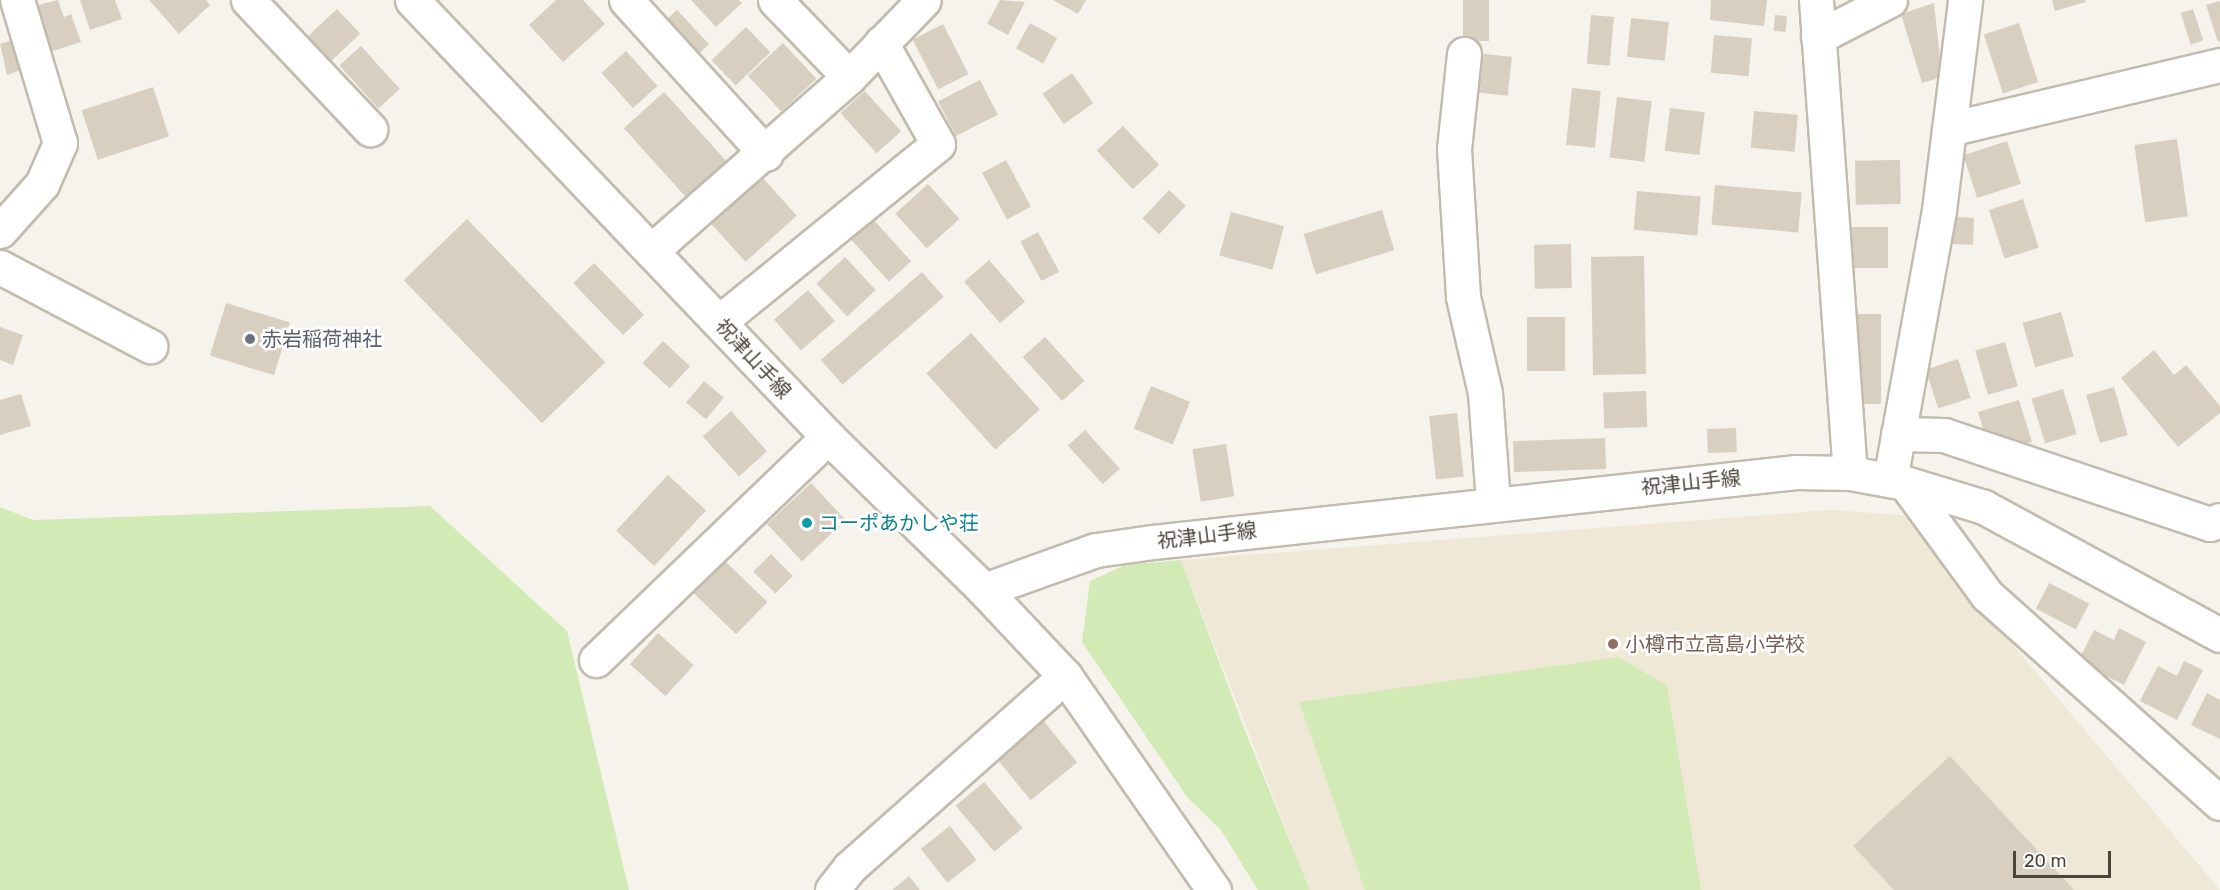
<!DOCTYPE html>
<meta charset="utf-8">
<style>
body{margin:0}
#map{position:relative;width:2220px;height:890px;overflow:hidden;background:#f6f3ec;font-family:Rubik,"Noto Sans JP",sans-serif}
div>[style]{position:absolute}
.education>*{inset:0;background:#efe8d6}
.green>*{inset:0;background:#d2eab5}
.building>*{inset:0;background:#d8cfc1;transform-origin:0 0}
.roads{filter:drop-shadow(2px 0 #c2bbae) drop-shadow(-2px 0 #c2bbae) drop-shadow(0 2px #c2bbae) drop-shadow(0 -2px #c2bbae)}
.minor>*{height:33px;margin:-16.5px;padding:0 16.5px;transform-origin:16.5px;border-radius:16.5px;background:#fff}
.dots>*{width:16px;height:16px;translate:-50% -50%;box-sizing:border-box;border:3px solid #fff;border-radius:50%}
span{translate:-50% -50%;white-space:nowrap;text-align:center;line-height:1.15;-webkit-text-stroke:5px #fff;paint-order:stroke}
.worship-label{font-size:20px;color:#5b616d}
.left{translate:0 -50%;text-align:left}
.street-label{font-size:20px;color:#4b4439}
.culture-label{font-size:20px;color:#0d838f}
.education-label{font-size:20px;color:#785e54}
.scale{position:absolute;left:2013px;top:851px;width:98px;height:27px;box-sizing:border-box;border:3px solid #4b4439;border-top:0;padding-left:8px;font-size:18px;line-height:21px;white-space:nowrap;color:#4b4439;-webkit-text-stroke:4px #fff;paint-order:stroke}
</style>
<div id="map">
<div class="education">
<div style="clip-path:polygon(1831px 510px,1903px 515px,2220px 890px,1310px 890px,1181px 560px)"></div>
</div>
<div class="green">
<div style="clip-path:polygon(430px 506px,567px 631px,629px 890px,0 890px,0 507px,33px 520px)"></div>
<div style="clip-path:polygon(1181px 560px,1244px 728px,1310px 890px,1258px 890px,1221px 830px,1187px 797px,1082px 642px,1090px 581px,1125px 565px)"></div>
<div style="clip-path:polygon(1619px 657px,1667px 686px,1701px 890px,1365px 890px,1299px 702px)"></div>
</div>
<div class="building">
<div style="clip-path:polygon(58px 0,64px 17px,71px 14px,81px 42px,50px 52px,34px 6px)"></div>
<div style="clip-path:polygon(80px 0,115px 0,122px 19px,90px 30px)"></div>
<div style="clip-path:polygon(149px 0,206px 0,210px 5px,179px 34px)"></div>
<div style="clip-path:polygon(556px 0,583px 0,605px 24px,563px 62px,529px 25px)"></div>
<div style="clip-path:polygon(691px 0,739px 0,742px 3px,716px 27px)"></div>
<div style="clip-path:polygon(1000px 0,1025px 2px,1008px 35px,987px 24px)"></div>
<div style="clip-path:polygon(1053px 0,1086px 0,1078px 14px)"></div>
<div style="left:1463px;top:0;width:26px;height:41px"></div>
<div style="clip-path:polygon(1711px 0,1767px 0,1764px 26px,1710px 20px)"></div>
<div style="clip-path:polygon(2052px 0,2085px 0,2086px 2px,2055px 11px)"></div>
<div style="clip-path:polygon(2220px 1px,2220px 41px,2218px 42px,2206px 5px)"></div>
<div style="clip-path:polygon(1934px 3px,1942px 77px,1922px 83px,1901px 14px)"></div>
<div style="left:337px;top:9px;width:34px;height:47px;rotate:47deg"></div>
<div style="left:2193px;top:9px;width:33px;height:13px;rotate:72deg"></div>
<div style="left:677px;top:10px;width:47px;height:21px;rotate:47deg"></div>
<div style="left:1591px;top:15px;width:23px;height:49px;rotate:5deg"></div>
<div style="left:1775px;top:15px;width:12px;height:16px;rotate:5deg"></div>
<div style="left:1631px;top:18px;width:38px;height:39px;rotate:6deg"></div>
<div style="left:1030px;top:23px;width:31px;height:29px;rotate:29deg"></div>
<div style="left:2019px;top:23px;width:62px;height:37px;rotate:72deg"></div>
<div style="left:943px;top:24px;width:56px;height:34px;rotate:63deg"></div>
<div style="left:746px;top:27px;width:35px;height:48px;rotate:46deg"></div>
<div style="left:1714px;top:35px;width:38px;height:38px;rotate:5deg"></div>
<div style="clip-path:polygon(12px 40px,21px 70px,7px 75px,0 44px)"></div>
<div style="left:783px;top:43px;width:49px;height:48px;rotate:47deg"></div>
<div style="left:361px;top:46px;width:58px;height:29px;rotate:48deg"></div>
<div style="left:626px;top:51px;width:47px;height:33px;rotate:48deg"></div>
<div style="left:1475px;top:53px;width:37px;height:39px;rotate:6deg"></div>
<div style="left:1072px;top:73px;width:37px;height:36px;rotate:55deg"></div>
<div style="left:980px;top:80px;width:39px;height:47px;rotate:63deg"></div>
<div style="left:153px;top:87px;width:52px;height:75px;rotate:72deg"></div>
<div style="left:1572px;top:88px;width:29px;height:57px;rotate:6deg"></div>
<div style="left:865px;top:91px;width:54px;height:33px;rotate:48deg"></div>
<div style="left:664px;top:92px;width:96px;height:54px;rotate:48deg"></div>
<div style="left:1617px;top:97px;width:35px;height:61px;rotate:7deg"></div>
<div style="left:1670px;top:108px;width:35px;height:43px;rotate:7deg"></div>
<div style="left:1754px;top:111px;width:44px;height:37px;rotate:5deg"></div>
<div style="left:1123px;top:126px;width:53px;height:36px;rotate:47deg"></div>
<div style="left:2177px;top:139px;width:78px;height:43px;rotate:82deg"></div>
<div style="left:2007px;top:141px;width:45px;height:46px;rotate:72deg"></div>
<div style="left:1006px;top:160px;width:53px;height:27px;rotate:62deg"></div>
<div style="left:1900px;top:160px;width:44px;height:45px;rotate:89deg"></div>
<div style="left:762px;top:177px;width:52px;height:69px;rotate:48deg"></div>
<div style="left:928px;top:184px;width:47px;height:44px;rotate:48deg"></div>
<div style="left:1715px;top:185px;width:87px;height:40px;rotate:5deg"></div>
<div style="left:1169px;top:190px;width:23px;height:39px;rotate:43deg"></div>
<div style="left:1637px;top:191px;width:64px;height:39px;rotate:5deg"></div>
<div style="left:2023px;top:199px;width:51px;height:36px;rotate:72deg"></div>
<div style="left:1382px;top:210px;width:42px;height:82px;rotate:73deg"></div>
<div style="left:1231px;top:212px;width:55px;height:45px;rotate:15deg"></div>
<div style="left:1950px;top:217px;width:24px;height:27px;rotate:2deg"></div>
<div style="left:467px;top:219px;width:199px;height:88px;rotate:46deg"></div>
<div style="left:873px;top:219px;width:57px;height:30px;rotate:48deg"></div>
<div style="left:1848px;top:227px;width:40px;height:41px"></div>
<div style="left:1038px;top:232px;width:45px;height:20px;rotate:62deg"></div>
<div style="left:1571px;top:244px;width:44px;height:37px;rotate:89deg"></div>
<div style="left:1644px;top:256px;width:118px;height:53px;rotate:89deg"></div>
<div style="left:845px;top:257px;width:45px;height:39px;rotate:47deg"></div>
<div style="left:989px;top:260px;width:55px;height:33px;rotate:49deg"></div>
<div style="left:594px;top:263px;width:72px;height:29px;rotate:46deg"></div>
<div style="left:922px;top:272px;width:33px;height:134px;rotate:49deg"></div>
<div style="left:808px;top:290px;width:41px;height:45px;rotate:49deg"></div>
<div style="left:226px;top:303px;width:67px;height:55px;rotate:17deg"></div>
<div style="left:2061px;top:312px;width:46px;height:40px;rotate:74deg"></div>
<div style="left:1858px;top:314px;width:23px;height:90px"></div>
<div style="left:1527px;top:317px;width:38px;height:54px"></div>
<div style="clip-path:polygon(0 327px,23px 335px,13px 365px,0 360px)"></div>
<div style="left:971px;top:333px;width:103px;height:60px;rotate:48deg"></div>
<div style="left:1045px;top:337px;width:59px;height:30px;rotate:48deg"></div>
<div style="left:663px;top:341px;width:37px;height:30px;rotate:43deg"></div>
<div style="left:2005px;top:342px;width:46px;height:31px;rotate:74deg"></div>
<div style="clip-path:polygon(2154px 350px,2174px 375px,2186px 365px,2220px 406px,2220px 413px,2178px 447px,2121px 378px)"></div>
<div style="left:1958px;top:359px;width:41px;height:34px;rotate:72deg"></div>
<div style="left:704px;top:381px;width:26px;height:28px;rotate:40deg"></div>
<div style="left:1151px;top:386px;width:42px;height:46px;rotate:22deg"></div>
<div style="left:2114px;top:387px;width:50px;height:29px;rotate:74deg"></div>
<div style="left:2063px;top:389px;width:47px;height:33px;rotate:73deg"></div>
<div style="left:1646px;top:391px;width:36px;height:43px;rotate:88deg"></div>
<div style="clip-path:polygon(21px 394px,31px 426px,0 435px,0 400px)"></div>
<div style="clip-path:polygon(2019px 400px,2032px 442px,2004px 450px,1998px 434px,1986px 438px,1978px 412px)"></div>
<div style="left:731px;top:411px;width:54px;height:38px;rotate:48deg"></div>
<div style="left:1457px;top:413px;width:64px;height:28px;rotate:84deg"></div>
<div style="left:1736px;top:428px;width:24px;height:29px;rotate:88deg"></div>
<div style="left:1085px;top:430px;width:52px;height:23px;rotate:48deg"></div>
<div style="left:1605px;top:438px;width:31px;height:92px;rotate:88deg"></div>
<div style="left:1226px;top:444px;width:53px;height:34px;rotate:81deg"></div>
<div style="left:668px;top:475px;width:52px;height:76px;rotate:43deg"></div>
<div style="left:811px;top:483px;width:51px;height:60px;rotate:47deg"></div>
<div style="left:771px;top:554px;width:31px;height:25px;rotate:45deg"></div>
<div style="left:725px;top:561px;width:59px;height:45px;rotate:44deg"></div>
<div style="left:2049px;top:583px;width:45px;height:29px;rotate:27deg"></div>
<div style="clip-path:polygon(2119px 628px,2146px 642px,2124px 685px,2078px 662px,2094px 630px,2114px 640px)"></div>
<div style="left:658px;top:633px;width:48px;height:42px;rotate:42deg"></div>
<div style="clip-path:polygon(2184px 661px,2203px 670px,2177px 720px,2140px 701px,2158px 666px,2177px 676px)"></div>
<div style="clip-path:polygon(2207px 693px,2220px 700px,2220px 739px,2191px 725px)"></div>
<div style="left:1042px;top:719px;width:56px;height:60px;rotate:51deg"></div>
<div style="clip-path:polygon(1950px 756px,2074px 890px,1894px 890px,1853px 846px)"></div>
<div style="left:984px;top:782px;width:60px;height:37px;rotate:50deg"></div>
<div style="left:950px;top:826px;width:43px;height:37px;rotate:52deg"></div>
<div style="clip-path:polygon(909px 876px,920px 890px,892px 890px)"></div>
</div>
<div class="roads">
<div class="minor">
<div style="left:248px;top:0;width:178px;rotate:46.6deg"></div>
<div style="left:412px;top:0;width:603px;rotate:46.41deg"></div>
<div style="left:828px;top:437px;width:219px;rotate:44.4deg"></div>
<div style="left:984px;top:590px;width:119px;rotate:-19.7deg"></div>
<div style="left:1096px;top:550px;width:58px;rotate:-8deg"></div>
<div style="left:1153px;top:542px;width:647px;rotate:-6.21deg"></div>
<div style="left:1796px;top:472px;width:54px;rotate:1.1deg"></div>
<div style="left:1850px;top:473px;width:56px;rotate:10.3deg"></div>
<div style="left:1905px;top:483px;width:83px;rotate:16.9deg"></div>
<div style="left:1984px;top:507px;width:268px;rotate:28.5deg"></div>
<div style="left:626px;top:0;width:208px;rotate:47.7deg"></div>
<div style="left:775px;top:0;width:107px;rotate:46.1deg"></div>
<div style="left:1816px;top:0;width:474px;rotate:85.9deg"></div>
<div style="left:1818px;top:37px;width:81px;rotate:-27.2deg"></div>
<div style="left:1464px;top:54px;width:96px;rotate:96deg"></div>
<div style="left:1454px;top:149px;width:148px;rotate:86.5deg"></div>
<div style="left:1463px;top:297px;width:98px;rotate:77.1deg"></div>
<div style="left:1485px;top:393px;width:110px;rotate:85.8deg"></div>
<div style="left:1949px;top:129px;width:278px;rotate:-13.3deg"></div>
<div style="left:0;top:231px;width:63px;rotate:-48.2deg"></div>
<div style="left:42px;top:184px;width:45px;rotate:-66.3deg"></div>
<div style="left:60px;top:143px;width:149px;rotate:-106.7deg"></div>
<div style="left:651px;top:251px;width:264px;rotate:-41.3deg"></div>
<div style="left:849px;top:77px;width:107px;rotate:-45.8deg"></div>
<div style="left:0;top:267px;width:170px;rotate:27.8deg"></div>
<div style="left:719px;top:322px;width:282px;rotate:-39.1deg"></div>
<div style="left:938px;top:144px;width:116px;rotate:-119.4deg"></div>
<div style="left:1898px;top:434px;width:46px;rotate:1.2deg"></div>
<div style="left:1944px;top:435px;width:280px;rotate:18.5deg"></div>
<div style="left:2210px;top:524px;width:11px;rotate:-22deg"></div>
<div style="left:1890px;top:480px;width:274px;rotate:-79.7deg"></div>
<div style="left:1939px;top:210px;width:212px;rotate:-82.9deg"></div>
<div style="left:1905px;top:483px;width:139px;rotate:53.8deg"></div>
<div style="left:1987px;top:595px;width:312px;rotate:41.8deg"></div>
<div style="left:984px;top:590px;width:118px;rotate:46.7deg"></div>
<div style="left:1065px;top:676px;width:261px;rotate:55.2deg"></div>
<div style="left:596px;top:660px;width:322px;rotate:-43.9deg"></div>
<div style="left:832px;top:890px;width:28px;rotate:-52deg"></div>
<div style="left:849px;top:868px;width:289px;rotate:-41.6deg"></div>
</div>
</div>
<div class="dots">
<div style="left:250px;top:339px;background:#6b7280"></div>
<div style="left:807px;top:523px;background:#0f9aa8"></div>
<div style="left:1613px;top:644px;background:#8d6e63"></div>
</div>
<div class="worship-label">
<span class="left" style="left:262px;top:339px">赤岩稲荷神社</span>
</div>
<div class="street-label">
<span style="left:753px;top:359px;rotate:47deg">祝津山手線</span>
<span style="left:1691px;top:483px;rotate:-6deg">祝津山手線</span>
<span style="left:1207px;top:536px;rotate:-7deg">祝津山手線</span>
</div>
<div class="culture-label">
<span class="left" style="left:819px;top:523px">コーポあかしや荘</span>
</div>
<div class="education-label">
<span class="left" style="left:1625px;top:644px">小樽市立高島小学校</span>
</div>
<div class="scale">20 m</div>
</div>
